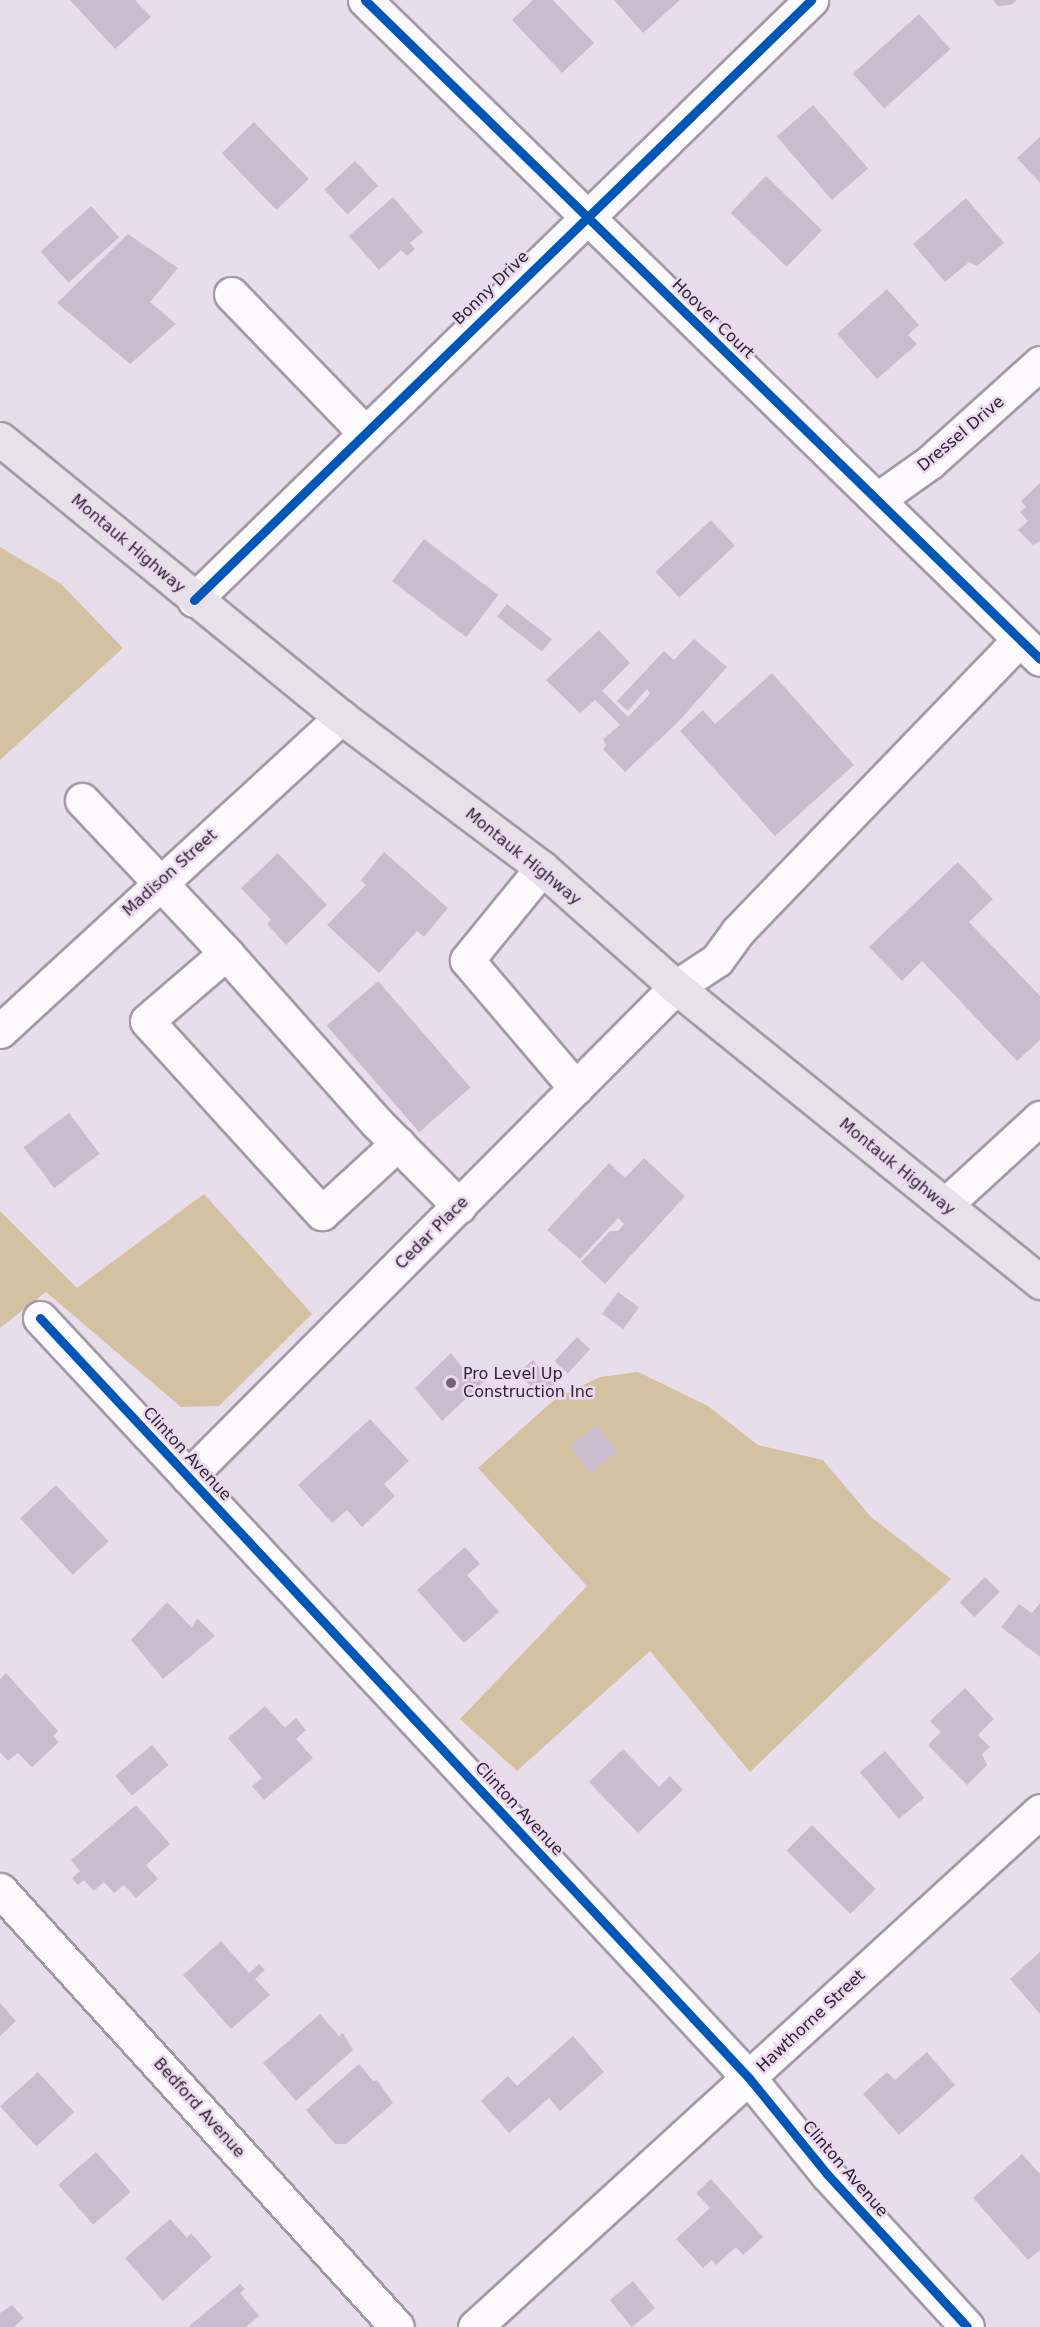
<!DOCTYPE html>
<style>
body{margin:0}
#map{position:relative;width:1040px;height:2327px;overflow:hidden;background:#e8deeb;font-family:"DejaVu Sans",sans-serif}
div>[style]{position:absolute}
.forest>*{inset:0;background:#d4c1a1}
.building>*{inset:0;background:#c9bccc;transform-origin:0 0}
.roads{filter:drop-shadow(2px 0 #a29aa4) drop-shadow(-2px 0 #a29aa4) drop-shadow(0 2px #a29aa4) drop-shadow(0 -2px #a29aa4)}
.minor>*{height:33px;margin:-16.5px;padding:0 16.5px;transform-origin:16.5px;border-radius:16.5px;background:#fcfafc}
.major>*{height:33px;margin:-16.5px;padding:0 16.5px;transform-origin:16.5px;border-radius:16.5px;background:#e8e1ea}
.cycleway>*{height:9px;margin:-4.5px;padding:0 4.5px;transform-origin:4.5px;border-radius:4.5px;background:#0057b8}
.dots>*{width:16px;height:16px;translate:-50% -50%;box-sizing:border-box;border:3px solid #ecd8f1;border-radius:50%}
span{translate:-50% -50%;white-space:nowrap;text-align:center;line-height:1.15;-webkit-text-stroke:5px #ecd8f1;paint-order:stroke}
.street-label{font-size:16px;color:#2c242e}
.poi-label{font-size:16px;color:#2c242e}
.left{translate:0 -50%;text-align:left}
</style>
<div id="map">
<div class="forest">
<div style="clip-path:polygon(0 547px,60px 583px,123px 648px,0 760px)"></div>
<div style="clip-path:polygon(204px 1194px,312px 1314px,219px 1406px,181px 1407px,46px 1292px,0 1328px,0 1211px,77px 1288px)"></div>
<div style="clip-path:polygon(638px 1372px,708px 1406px,758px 1445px,823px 1460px,871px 1517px,951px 1579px,750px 1772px,650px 1651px,517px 1771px,460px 1719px,587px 1586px,478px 1468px,555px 1399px,600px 1377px)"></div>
</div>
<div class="building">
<div style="clip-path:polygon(70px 0,135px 0,151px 17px,115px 49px)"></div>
<div style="clip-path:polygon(533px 0,553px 0,594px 43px,562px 73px,512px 20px)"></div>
<div style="clip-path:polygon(614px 0,680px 0,643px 33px)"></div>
<div style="clip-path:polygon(993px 0,1017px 0,1011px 5px,998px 6px)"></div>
<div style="left:919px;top:14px;width:47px;height:89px;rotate:48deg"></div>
<div style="left:813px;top:105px;width:84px;height:48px;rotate:49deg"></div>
<div style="left:254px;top:122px;width:79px;height:45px;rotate:46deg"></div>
<div style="clip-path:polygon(1040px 137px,1040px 183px,1017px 158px)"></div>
<div style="left:355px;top:161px;width:34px;height:42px;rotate:47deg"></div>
<div style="left:766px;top:176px;width:78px;height:51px;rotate:44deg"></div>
<div style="clip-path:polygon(393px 197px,423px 232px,410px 243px,415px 249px,407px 256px,401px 250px,379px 270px,349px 236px)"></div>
<div style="clip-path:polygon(966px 198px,1004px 243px,977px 266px,969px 262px,945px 282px,913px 244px)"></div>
<div style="left:91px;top:206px;width:42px;height:68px;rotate:48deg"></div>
<div style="clip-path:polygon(128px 234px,178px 268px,150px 302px,176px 324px,130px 364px,57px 303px)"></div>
<div style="clip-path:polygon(887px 289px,919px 325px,908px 335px,917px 344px,877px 379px,837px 334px)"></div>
<div style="clip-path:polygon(1040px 483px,1040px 541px,1033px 545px,1018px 530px,1028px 521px,1020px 512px,1026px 507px,1021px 501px)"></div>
<div style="left:711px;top:520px;width:35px;height:76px;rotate:47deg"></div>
<div style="left:424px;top:539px;width:93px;height:53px;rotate:37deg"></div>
<div style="left:507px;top:604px;width:57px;height:16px;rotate:38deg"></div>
<div style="clip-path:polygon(599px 630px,630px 663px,602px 691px,628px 717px,650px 694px,647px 689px,628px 711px,617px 701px,664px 651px,674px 660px,694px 639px,727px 667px,678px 722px,625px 772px,603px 749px,606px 745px,603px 739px,620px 725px,595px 700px,580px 713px,546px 680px)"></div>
<div style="clip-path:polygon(772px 673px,854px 765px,775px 836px,680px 731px,703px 710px,715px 724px)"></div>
<div style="clip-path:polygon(384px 852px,448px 908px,424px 937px,417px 931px,379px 973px,327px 925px,366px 885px,361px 880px)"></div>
<div style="clip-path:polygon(278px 853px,327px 905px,286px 945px,267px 924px,271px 920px,241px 888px)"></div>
<div style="clip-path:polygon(958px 862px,993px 899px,969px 922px,1040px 996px,1040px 1040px,1017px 1061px,922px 961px,902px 981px,869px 947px)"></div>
<div style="left:378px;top:981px;width:141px;height:68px;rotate:49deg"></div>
<div style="left:69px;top:1113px;width:51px;height:57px;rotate:53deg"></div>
<div style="clip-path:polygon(644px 1158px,685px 1196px,605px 1284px,581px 1262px,610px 1231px,618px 1231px,624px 1224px,618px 1218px,580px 1259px,547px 1230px,609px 1163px,625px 1178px)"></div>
<div style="left:618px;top:1292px;width:26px;height:27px;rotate:36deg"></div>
<div style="left:577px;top:1337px;width:18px;height:33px;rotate:43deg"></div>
<div style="clip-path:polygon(451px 1353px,470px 1377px,480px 1369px,488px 1378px,442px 1421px,415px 1388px)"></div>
<div style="left:533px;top:1360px;width:33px;height:19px;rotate:50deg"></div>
<div style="clip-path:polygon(370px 1419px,409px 1461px,384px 1484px,395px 1496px,362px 1527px,347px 1510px,332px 1523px,298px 1485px)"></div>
<div style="left:597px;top:1425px;width:34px;height:34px;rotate:52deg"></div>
<div style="left:56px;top:1485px;width:77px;height:49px;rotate:47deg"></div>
<div style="clip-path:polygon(465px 1547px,480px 1564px,467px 1575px,499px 1612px,464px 1643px,417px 1590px)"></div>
<div style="left:985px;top:1577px;width:21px;height:36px;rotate:45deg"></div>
<div style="clip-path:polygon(167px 1602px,192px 1628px,197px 1618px,215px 1636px,163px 1679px,131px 1640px)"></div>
<div style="clip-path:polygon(1040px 1603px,1040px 1657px,1001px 1627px,1019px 1604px,1032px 1613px)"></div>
<div style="clip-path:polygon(6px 1673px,58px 1731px,53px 1736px,59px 1742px,32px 1767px,18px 1753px,8px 1761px,0 1752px,0 1679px)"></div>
<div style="clip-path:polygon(965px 1688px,994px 1719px,978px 1735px,990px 1747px,982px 1754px,987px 1765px,967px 1785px,928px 1745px,941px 1732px,930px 1721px)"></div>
<div style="clip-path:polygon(265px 1706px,285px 1728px,296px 1718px,306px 1730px,296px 1739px,313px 1758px,264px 1800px,252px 1786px,262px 1778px,228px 1738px)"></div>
<div style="left:152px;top:1745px;width:26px;height:48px;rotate:50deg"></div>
<div style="clip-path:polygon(623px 1749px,659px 1787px,670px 1776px,683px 1790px,638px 1833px,589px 1782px)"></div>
<div style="left:885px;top:1751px;width:61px;height:33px;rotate:50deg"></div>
<div style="clip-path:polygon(136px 1805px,170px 1844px,146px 1865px,158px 1879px,136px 1898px,124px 1885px,114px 1893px,104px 1882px,94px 1891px,84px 1880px,78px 1885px,72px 1878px,80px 1871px,71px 1860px)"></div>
<div style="left:812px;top:1825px;width:90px;height:36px;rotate:45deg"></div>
<div style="clip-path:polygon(221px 1941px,249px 1973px,259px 1964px,265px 1970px,255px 1979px,270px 1995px,231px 2029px,183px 1975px)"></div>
<div style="clip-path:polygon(1040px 1952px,1040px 2014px,1010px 1979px)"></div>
<div style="clip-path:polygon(0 2003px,16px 2021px,0 2036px)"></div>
<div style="clip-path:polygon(320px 2014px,339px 2036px,343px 2033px,353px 2050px,296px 2101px,263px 2063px)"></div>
<div style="clip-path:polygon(573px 2036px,604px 2072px,560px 2111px,549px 2098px,509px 2133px,481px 2101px,508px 2076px,517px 2086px)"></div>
<div style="clip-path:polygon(927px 2052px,955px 2085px,899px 2135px,863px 2094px,887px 2072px,895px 2080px)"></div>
<div style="clip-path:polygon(359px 2064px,373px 2081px,377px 2080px,393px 2103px,346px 2144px,335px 2144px,306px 2110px)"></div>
<div style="left:38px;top:2072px;width:54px;height:51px;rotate:48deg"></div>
<div style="left:96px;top:2152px;width:53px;height:50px;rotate:49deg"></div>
<div style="clip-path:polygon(1022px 2154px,1040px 2174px,1040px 2250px,1028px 2260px,973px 2198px)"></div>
<div style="clip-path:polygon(711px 2179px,763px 2237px,743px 2255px,736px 2247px,716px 2265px,712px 2260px,703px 2268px,676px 2239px,710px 2208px,696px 2193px)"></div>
<div style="clip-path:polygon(170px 2219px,187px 2238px,191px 2233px,212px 2257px,163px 2301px,125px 2258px)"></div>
<div style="left:633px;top:2281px;width:35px;height:30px;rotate:51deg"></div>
<div style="clip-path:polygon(240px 2284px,245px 2289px,240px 2293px,259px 2316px,246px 2327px,188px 2327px)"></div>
<div style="clip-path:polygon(12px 2305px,24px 2318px,14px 2327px,0 2327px,0 2313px)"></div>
</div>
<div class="roads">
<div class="minor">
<div style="left:365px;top:0;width:943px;rotate:44.31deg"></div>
<div style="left:231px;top:294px;width:193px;rotate:46deg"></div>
<div style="left:878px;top:499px;width:64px;rotate:-35.4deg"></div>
<div style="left:930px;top:462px;width:148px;rotate:-42deg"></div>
<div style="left:194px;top:600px;width:861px;rotate:-44.2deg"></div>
<div style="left:82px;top:800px;width:210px;rotate:46.7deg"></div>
<div style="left:226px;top:953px;width:227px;rotate:48.4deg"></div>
<div style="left:377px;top:1123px;width:117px;rotate:45.3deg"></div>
<div style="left:542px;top:868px;width:119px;rotate:129.2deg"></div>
<div style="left:467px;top:960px;width:168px;rotate:49.6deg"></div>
<div style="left:226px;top:953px;width:104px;rotate:139.3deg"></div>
<div style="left:147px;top:1021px;width:260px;rotate:47.7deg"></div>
<div style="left:322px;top:1213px;width:103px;rotate:-42.6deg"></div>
<div style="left:0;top:1031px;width:464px;rotate:-42.6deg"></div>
<div style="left:945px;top:1205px;width:129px;rotate:-42.5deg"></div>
<div style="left:40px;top:1318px;width:1039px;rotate:46.99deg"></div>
<div style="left:749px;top:2078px;width:124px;rotate:50.9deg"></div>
<div style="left:827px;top:2174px;width:207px;rotate:47.5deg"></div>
<div style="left:188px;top:1477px;width:692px;rotate:-45.12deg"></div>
<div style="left:676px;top:987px;width:49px;rotate:-33.4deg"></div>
<div style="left:717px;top:960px;width:36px;rotate:-54deg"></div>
<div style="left:738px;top:931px;width:405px;rotate:-46deg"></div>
<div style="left:0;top:1890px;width:590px;rotate:47.75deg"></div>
<div style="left:475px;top:2327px;width:765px;rotate:-42.4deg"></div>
</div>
<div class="major">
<div style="left:0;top:439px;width:440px;rotate:39.2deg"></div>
<div style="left:341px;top:717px;width:251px;rotate:36.9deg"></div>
<div style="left:542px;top:868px;width:179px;rotate:41.6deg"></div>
<div style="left:676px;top:987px;width:469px;rotate:39deg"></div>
</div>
</div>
<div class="cycleway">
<div style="left:365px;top:0;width:943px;rotate:44.31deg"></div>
<div style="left:194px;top:600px;width:861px;rotate:-44.2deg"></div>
<div style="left:40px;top:1318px;width:1039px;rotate:46.99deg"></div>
<div style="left:749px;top:2078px;width:124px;rotate:50.9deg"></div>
<div style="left:827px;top:2174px;width:207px;rotate:47.5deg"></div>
</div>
<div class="dots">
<div style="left:451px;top:1383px;background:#6e6570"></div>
</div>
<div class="street-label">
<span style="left:491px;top:288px;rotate:-44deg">Bonny Drive</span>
<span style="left:713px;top:319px;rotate:44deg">Hoover Court</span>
<span style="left:961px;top:434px;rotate:-40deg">Dressel Drive</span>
<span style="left:128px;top:544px;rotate:40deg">Montauk Highway</span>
<span style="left:523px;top:857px;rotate:39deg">Montauk Highway</span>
<span style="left:170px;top:873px;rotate:-42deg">Madison Street</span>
<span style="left:897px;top:1167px;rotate:39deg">Montauk Highway</span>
<span style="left:432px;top:1233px;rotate:-45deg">Cedar Place</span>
<span style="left:187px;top:1454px;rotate:47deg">Clinton Avenue</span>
<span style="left:519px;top:1809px;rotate:47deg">Clinton Avenue</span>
<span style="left:811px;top:2021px;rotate:-43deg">Hawthorne Street</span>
<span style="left:199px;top:2108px;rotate:48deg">Bedford Avenue</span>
<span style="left:845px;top:2169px;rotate:49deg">Clinton Avenue</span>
</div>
<div class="poi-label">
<span class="left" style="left:463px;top:1383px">Pro Level Up<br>Construction Inc</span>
</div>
</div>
